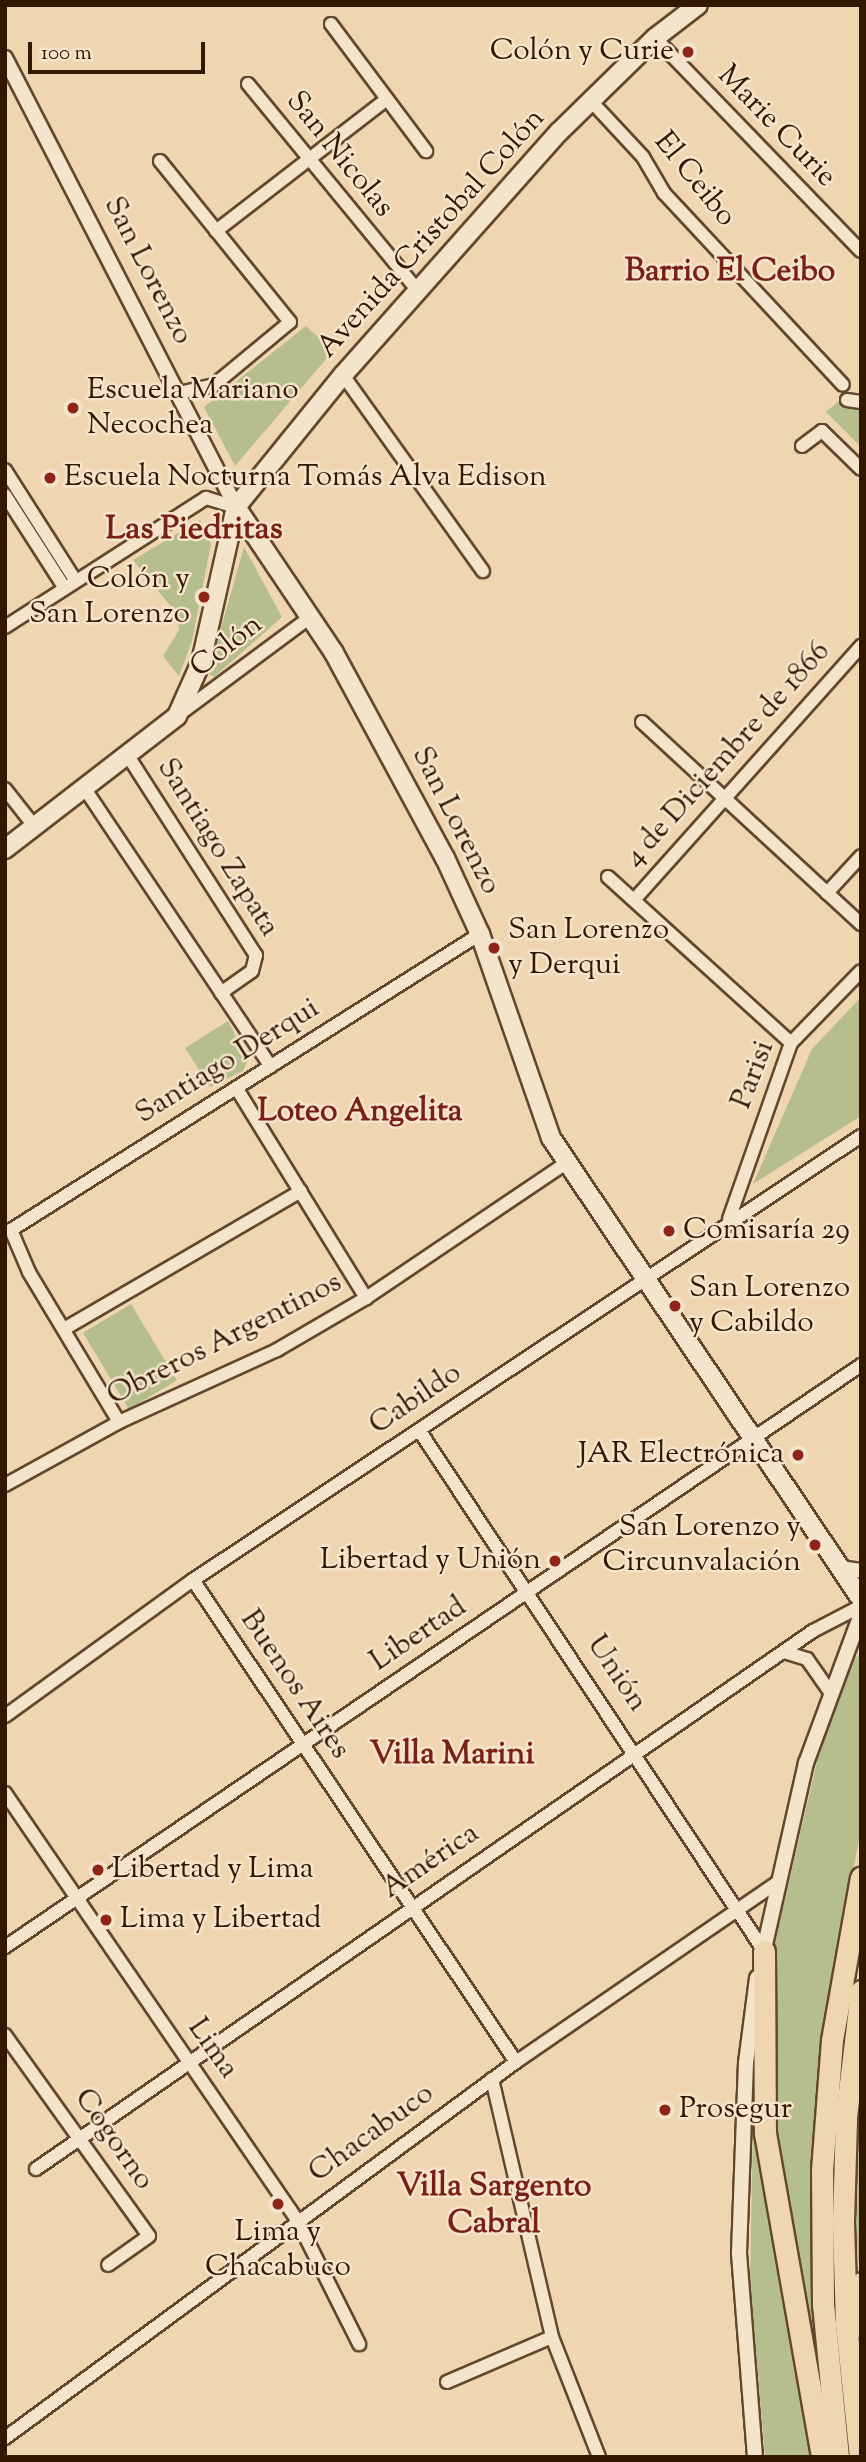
<!DOCTYPE html>
<meta charset="utf-8">
<style>
body{margin:0}
#map{position:relative;width:866px;height:2462px;overflow:hidden;background:#f0d6b0;font-family:"Sorts Mill Goudy",serif}
div>[style]{position:absolute}
.green>*{inset:0;background:#b7be8d;transform-origin:0 0}
.roads{filter:drop-shadow(2px 0 #63472c) drop-shadow(-2px 0 #63472c) drop-shadow(0 2px #63472c) drop-shadow(0 -2px #63472c)}
.minor>*{height:12px;margin:-6px;padding:0 6px;transform-origin:6px;border-radius:6px;background:#f5e4cc}
.tertiary>*{height:14px;margin:-7px;padding:0 7px;transform-origin:7px;border-radius:7px;background:#f5e4cc}
.secondary>*{height:18px;margin:-9px;padding:0 9px;transform-origin:9px;border-radius:9px;background:#f5e4cc}
.motorway>*{height:21px;margin:-10.5px;padding:0 10.5px;transform-origin:10.5px;border-radius:10.5px;background:#f0d6b0}
.dots>*{width:19px;height:19px;translate:-50% -50%;box-sizing:border-box;border:4px solid #f5e4cc;border-radius:50%}
span{translate:-50% -50%;white-space:nowrap;text-align:center;line-height:1.15;-webkit-text-stroke:5px #f5e4cc;paint-order:stroke}
.poi-label{font-size:30px;color:#341700}
.right{translate:-100% -50%;text-align:right}
.left{translate:0 -50%;text-align:left}
.street-label{font-size:30px;color:#341700}
.neighbourhood-label{font-size:32px;color:#7a1f14;font-weight:700}
.quarter-label{font-size:33px;color:#7a1f14;font-weight:700}
.frame{position:absolute;inset:0;border:7px solid #341700;pointer-events:none}
.scale{position:absolute;left:28px;top:42px;width:177px;height:32px;box-sizing:border-box;border:4px solid #341700;border-top:0;padding-left:9px;font-size:21px;line-height:24px;white-space:nowrap;color:#341700;-webkit-text-stroke:5px #f5e4cc;paint-order:stroke}
</style>
<div id="map">
<div class="green">
<div style="clip-path:polygon(306px 326px,333px 351px,235px 466px,204px 407px)"></div>
<div style="clip-path:polygon(840px 400px,861px 409px,861px 447px,826px 412px)"></div>
<div style="clip-path:polygon(200px 520px,211px 544px,192px 641px,179px 676px,163px 656px,179px 630px,178px 615px,133px 560px)"></div>
<div style="clip-path:polygon(244px 547px,282px 617px,214px 677px,209px 674px,211px 663px)"></div>
<div style="clip-path:polygon(861px 997px,861px 1116px,753px 1184px,812px 1049px)"></div>
<div style="clip-path:polygon(228px 1021px,248px 1059px,243px 1071px,210px 1087px,185px 1048px)"></div>
<div style="left:131px;top:1304px;width:89px;height:56px;rotate:59deg"></div>
<div style="clip-path:polygon(861px 1654px,861px 1831px,828px 1995px,812px 2149px,816px 2364px,770px 2138px,772px 1955px,818px 1757px,852px 1660px)"></div>
<div style="clip-path:polygon(754px 2071px,756px 2103px,816px 2457px,765px 2457px,750px 2279px)"></div>
<div style="clip-path:polygon(861px 2080px,861px 2254px,857px 2265px,853px 2227px)"></div>
</div>
<div class="roads">
<div class="minor">
<div style="left:331px;top:24px;width:159px;rotate:53.2deg"></div>
<div style="left:655px;top:38px;width:296px;rotate:46deg"></div>
<div style="left:248px;top:84px;width:266px;rotate:50.6deg"></div>
<div style="left:591px;top:101px;width:76px;rotate:47.1deg"></div>
<div style="left:643px;top:157px;width:42px;rotate:59.7deg"></div>
<div style="left:664px;top:193px;width:262px;rotate:47deg"></div>
<div style="left:160px;top:161px;width:207px;rotate:51.1deg"></div>
<div style="left:290px;top:322px;width:99px;rotate:140.3deg"></div>
<div style="left:214px;top:385px;width:36px;rotate:167deg"></div>
<div style="left:216px;top:231px;width:216px;rotate:-37.7deg"></div>
<div style="left:343px;top:375px;width:241px;rotate:54.5deg"></div>
<div style="left:847px;top:400px;width:14px;rotate:8deg"></div>
<div style="left:802px;top:446px;width:25px;rotate:-37deg"></div>
<div style="left:822px;top:431px;width:54px;rotate:44.3deg"></div>
<div style="left:5px;top:470px;width:130px;rotate:57.5deg"></div>
<div style="left:5px;top:495px;width:109px;rotate:57.3deg"></div>
<div style="left:5px;top:627px;width:239px;rotate:-32.7deg"></div>
<div style="left:206px;top:498px;width:31px;rotate:17deg"></div>
<div style="left:177px;top:716px;width:164px;rotate:-36.6deg"></div>
<div style="left:642px;top:722px;width:298px;rotate:42.7deg"></div>
<div style="left:128px;top:756px;width:237px;rotate:57.3deg"></div>
<div style="left:256px;top:955px;width:16px;rotate:104deg"></div>
<div style="left:252px;top:971px;width:38px;rotate:145deg"></div>
<div style="left:5px;top:789px;width:48px;rotate:51.7deg"></div>
<div style="left:85px;top:789px;width:334px;rotate:56.2deg"></div>
<div style="left:608px;top:877px;width:247px;rotate:42.2deg"></div>
<div style="left:827px;top:893px;width:50px;rotate:-47.4deg"></div>
<div style="left:634px;top:900px;width:341px;rotate:-48.2deg"></div>
<div style="left:237px;top:1089px;width:246px;rotate:58.3deg"></div>
<div style="left:729px;top:1219px;width:187px;rotate:-70.6deg"></div>
<div style="left:791px;top:1043px;width:100px;rotate:-45.8deg"></div>
<div style="left:64px;top:1329px;width:274px;rotate:-30.2deg"></div>
<div style="left:119px;top:1422px;width:175px;rotate:-121deg"></div>
<div style="left:29px;top:1272px;width:46px;rotate:-113.2deg"></div>
<div style="left:11px;top:1230px;width:555px;rotate:-32.26deg"></div>
<div style="left:419px;top:1430px;width:625px;rotate:56.49deg"></div>
<div style="left:5px;top:1485px;width:130px;rotate:-28.9deg"></div>
<div style="left:119px;top:1422px;width:174px;rotate:-24.5deg"></div>
<div style="left:277px;top:1350px;width:103px;rotate:-30.3deg"></div>
<div style="left:366px;top:1298px;width:241px;rotate:-34deg"></div>
<div style="left:193px;top:1580px;width:580px;rotate:56.17deg"></div>
<div style="left:784px;top:1652px;width:24px;rotate:17deg"></div>
<div style="left:807px;top:1659px;width:39px;rotate:55deg"></div>
<div style="left:5px;top:1716px;width:232px;rotate:-35.9deg"></div>
<div style="left:193px;top:1580px;width:802px;rotate:-33.61deg"></div>
<div style="left:5px;top:1793px;width:517px;rotate:55.63deg"></div>
<div style="left:297px;top:2220px;width:139px;rotate:63.4deg"></div>
<div style="left:5px;top:1947px;width:1035px;rotate:-34.21deg"></div>
<div style="left:5px;top:2035px;width:247px;rotate:54.4deg"></div>
<div style="left:149px;top:2236px;width:50px;rotate:144.7deg"></div>
<div style="left:492px;top:2079px;width:265px;rotate:76.9deg"></div>
<div style="left:552px;top:2337px;width:129px;rotate:68.6deg"></div>
<div style="left:36px;top:2169px;width:945px;rotate:-34.7deg"></div>
<div style="left:813px;top:1631px;width:54px;rotate:-27.5deg"></div>
<div style="left:447px;top:2382px;width:114px;rotate:-23.2deg"></div>
<div style="left:5px;top:2438px;width:634px;rotate:-36.35deg"></div>
<div style="left:516px;top:2062px;width:316px;rotate:-34.5deg"></div>
</div>
<div class="tertiary">
<div style="left:5px;top:58px;width:505px;rotate:62.78deg"></div>
<div style="left:840px;top:1568px;width:21px;rotate:8deg"></div>
<div style="left:762px;top:1958px;width:200px;rotate:-77.3deg"></div>
<div style="left:806px;top:1763px;width:159px;rotate:-69.7deg"></div>
<div style="left:755px;top:2457px;width:205px;rotate:-94.5deg"></div>
<div style="left:739px;top:2253px;width:190px;rotate:-87.9deg"></div>
<div style="left:746px;top:2063px;width:86px;rotate:-82.6deg"></div>
</div>
<div class="secondary">
<div style="left:236px;top:507px;width:176px;rotate:56.1deg"></div>
<div style="left:334px;top:653px;width:233px;rotate:61.6deg"></div>
<div style="left:445px;top:858px;width:84px;rotate:65.3deg"></div>
<div style="left:480px;top:934px;width:216px;rotate:70.8deg"></div>
<div style="left:551px;top:1138px;width:556px;rotate:56.08deg"></div>
<div style="left:5px;top:849px;width:217px;rotate:-37.7deg"></div>
<div style="left:177px;top:716px;width:59px;rotate:-66deg"></div>
<div style="left:201px;top:662px;width:159px;rotate:-77.3deg"></div>
<div style="left:236px;top:507px;width:170px;rotate:-51deg"></div>
<div style="left:343px;top:375px;width:325px;rotate:-48.4deg"></div>
<div style="left:559px;top:132px;width:134px;rotate:-44.4deg"></div>
<div style="left:655px;top:38px;width:54px;rotate:-37.5deg"></div>
</div>
<div class="motorway">
<div style="left:764px;top:1951px;width:182px;rotate:89.7deg"></div>
<div style="left:765px;top:2133px;width:329px;rotate:80deg"></div>
<div style="left:858px;top:2326px;width:43px;rotate:-86deg"></div>
<div style="left:838px;top:2457px;width:153px;rotate:-95.6deg"></div>
<div style="left:823px;top:2305px;width:135px;rotate:-90.4deg"></div>
<div style="left:822px;top:2170px;width:130px;rotate:-85.6deg"></div>
<div style="left:832px;top:2040px;width:165px;rotate:-79.9deg"></div>
<div style="left:860px;top:2457px;width:134px;rotate:-96deg"></div>
<div style="left:846px;top:2324px;width:103px;rotate:-91.7deg"></div>
<div style="left:843px;top:2221px;width:104px;rotate:-88.3deg"></div>
<div style="left:846px;top:2117px;width:127px;rotate:-83.2deg"></div>
</div>
</div>
<div class="dots">
<div style="left:688px;top:52px;background:#8f2418"></div>
<div style="left:73px;top:408px;background:#8f2418"></div>
<div style="left:50px;top:478px;background:#8f2418"></div>
<div style="left:204px;top:597px;background:#8f2418"></div>
<div style="left:494px;top:948px;background:#8f2418"></div>
<div style="left:669px;top:1231px;background:#8f2418"></div>
<div style="left:675px;top:1306px;background:#8f2418"></div>
<div style="left:798px;top:1455px;background:#8f2418"></div>
<div style="left:815px;top:1545px;background:#8f2418"></div>
<div style="left:555px;top:1561px;background:#8f2418"></div>
<div style="left:98px;top:1870px;background:#8f2418"></div>
<div style="left:106px;top:1920px;background:#8f2418"></div>
<div style="left:665px;top:2110px;background:#8f2418"></div>
<div style="left:278px;top:2204px;background:#8f2418"></div>
</div>
<div class="poi-label">
<span class="right" style="left:674px;top:52px">Colón y Curie</span>
<span class="left" style="left:87px;top:408px">Escuela Mariano<br>Necochea</span>
<span class="left" style="left:64px;top:478px">Escuela Nocturna Tomás Alva Edison</span>
<span class="right" style="left:190px;top:597px">Colón y<br>San Lorenzo</span>
<span class="left" style="left:508px;top:948px">San Lorenzo<br>y Derqui</span>
<span class="left" style="left:683px;top:1231px">Comisaría 29</span>
<span class="left" style="left:689px;top:1306px">San Lorenzo<br>y Cabildo</span>
<span class="right" style="left:784px;top:1455px">JAR Electrónica</span>
<span class="right" style="left:801px;top:1545px">San Lorenzo y<br>Circunvalación</span>
<span class="right" style="left:541px;top:1561px">Libertad y Unión</span>
<span class="left" style="left:112px;top:1870px">Libertad y Lima</span>
<span class="left" style="left:120px;top:1920px">Lima y Libertad</span>
<span class="left" style="left:679px;top:2110px">Prosegur</span>
<span style="left:278px;top:2250px">Lima y<br>Chacabuco</span>
</div>
<div class="street-label">
<span style="left:776px;top:127px;rotate:46deg">Marie Curie</span>
<span style="left:339px;top:155px;rotate:51deg">San Nicolas</span>
<span style="left:694px;top:180px;rotate:51deg">El Ceibo</span>
<span style="left:432px;top:234px;rotate:-48deg">Avenida Cristobal Colón</span>
<span style="left:147px;top:271px;rotate:63deg">San Lorenzo</span>
<span style="left:227px;top:647px;rotate:-38deg">Colón</span>
<span style="left:728px;top:755px;rotate:-48deg">4 de Diciembre de 1866</span>
<span style="left:455px;top:821px;rotate:63deg">San Lorenzo</span>
<span style="left:217px;top:848px;rotate:58deg">Santiago Zapata</span>
<span style="left:228px;top:1062px;rotate:-32deg">Santiago Derqui</span>
<span style="left:754px;top:1075px;rotate:-69deg">Parisi</span>
<span style="left:225px;top:1340px;rotate:-27deg">Obreros Argentinos</span>
<span style="left:416px;top:1400px;rotate:-34deg">Cabildo</span>
<span style="left:419px;top:1635px;rotate:-34deg">Libertad</span>
<span style="left:616px;top:1674px;rotate:56deg">Unión</span>
<span style="left:294px;top:1685px;rotate:56deg">Buenos Aires</span>
<span style="left:431px;top:1862px;rotate:-34deg">América</span>
<span style="left:212px;top:2049px;rotate:55deg">Lima</span>
<span style="left:372px;top:2134px;rotate:-36deg">Chacabuco</span>
<span style="left:113px;top:2140px;rotate:55deg">Cogorno</span>
</div>
<div class="neighbourhood-label">
<span style="left:730px;top:272px">Barrio El Ceibo</span>
<span style="left:360px;top:1112px">Loteo Angelita</span>
<span style="left:452px;top:1755px">Villa Marini</span>
<span style="left:494px;top:2206px">Villa Sargento<br>Cabral</span>
</div>
<div class="quarter-label">
<span style="left:194px;top:531px">Las Piedritas</span>
</div>
<div class="frame"></div>
<div class="scale">100 m</div>
</div>
